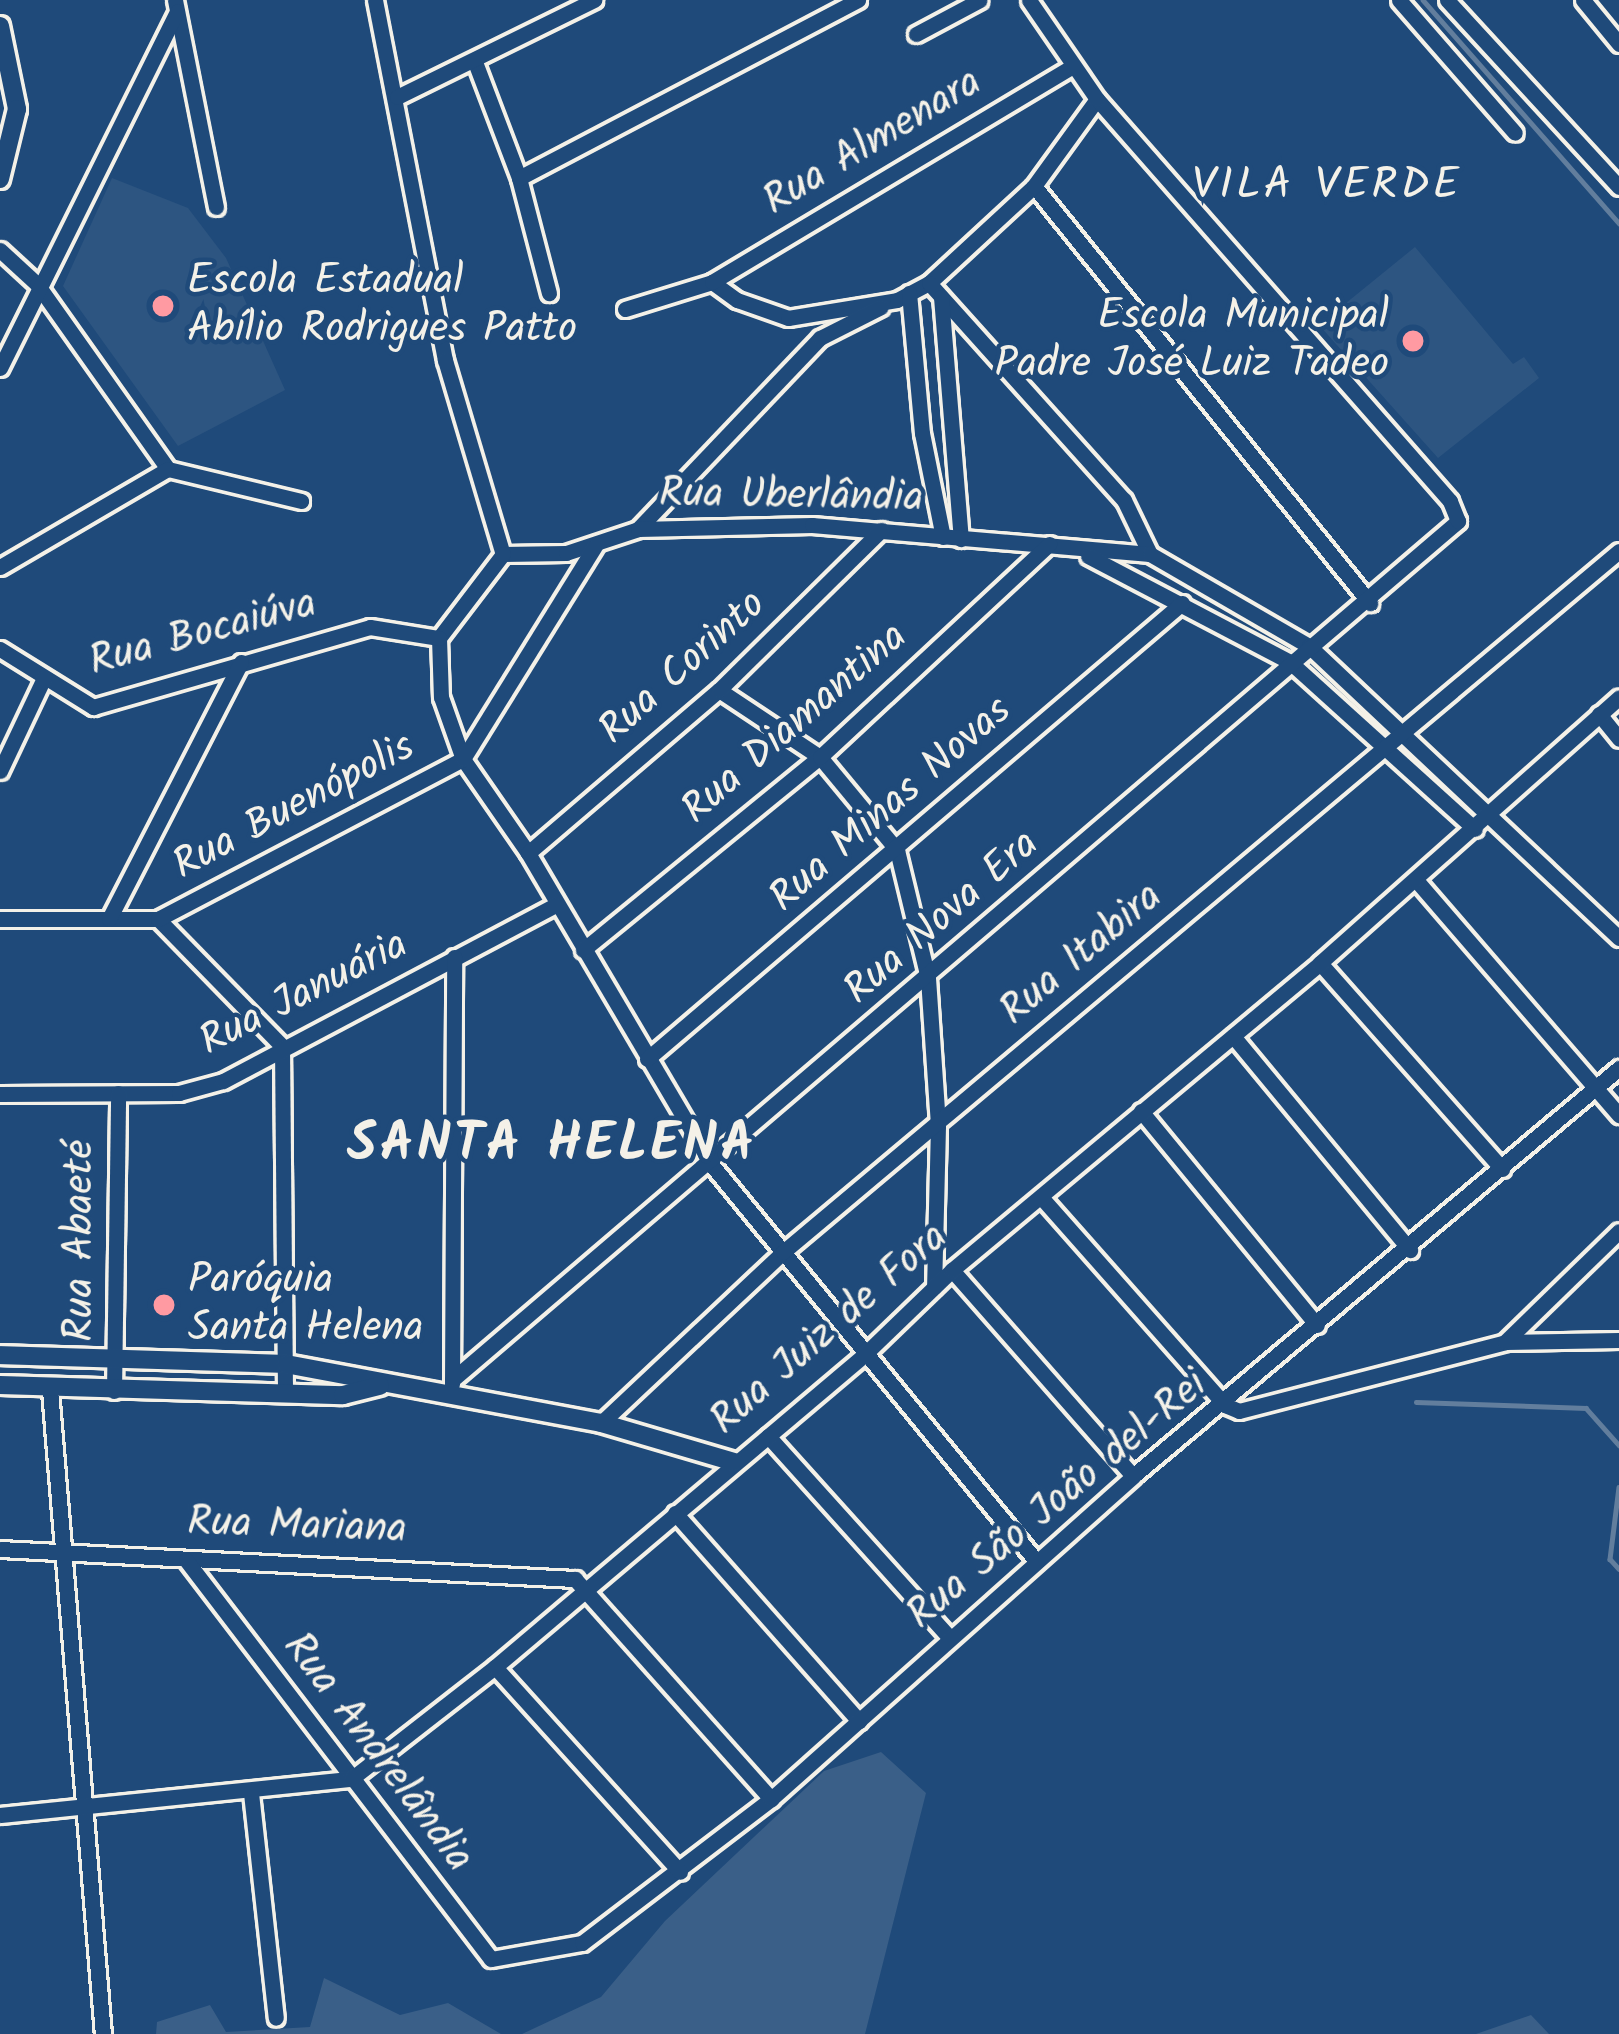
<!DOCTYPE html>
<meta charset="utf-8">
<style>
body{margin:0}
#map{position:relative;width:1619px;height:2034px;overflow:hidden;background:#1f4a7a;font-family:Kalam,sans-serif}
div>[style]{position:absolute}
.built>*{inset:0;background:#2d5581}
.green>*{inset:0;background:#3a5f88}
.stream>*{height:4.5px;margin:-2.25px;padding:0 2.25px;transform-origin:2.25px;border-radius:2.25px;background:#627e9d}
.roads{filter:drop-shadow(3px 0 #f4f1e8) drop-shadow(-3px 0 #f4f1e8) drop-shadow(0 3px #f4f1e8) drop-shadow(0 -3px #f4f1e8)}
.minor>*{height:15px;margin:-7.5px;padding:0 7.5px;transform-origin:7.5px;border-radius:7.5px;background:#1f4a7a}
.tertiary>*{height:18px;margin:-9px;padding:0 9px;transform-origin:9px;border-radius:9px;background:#1f4a7a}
.dots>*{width:33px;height:33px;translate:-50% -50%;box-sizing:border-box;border:6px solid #1f4a7a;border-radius:50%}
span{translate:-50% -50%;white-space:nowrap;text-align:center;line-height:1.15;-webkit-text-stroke:9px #1f4a7a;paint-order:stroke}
.street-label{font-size:42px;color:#f4f1e8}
.poi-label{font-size:42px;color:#f4f1e8}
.left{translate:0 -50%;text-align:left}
.right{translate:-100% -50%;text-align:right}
.neighbourhood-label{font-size:45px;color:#f4f1e8;letter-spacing:3px}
.district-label{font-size:54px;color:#f4f1e8;font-weight:700;letter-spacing:3px}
</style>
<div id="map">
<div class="built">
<div style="clip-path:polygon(112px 178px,188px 208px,226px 258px,285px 390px,178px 446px,63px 286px)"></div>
<div style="clip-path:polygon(1415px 247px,1513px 364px,1524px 357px,1539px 378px,1438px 458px,1319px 325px)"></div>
</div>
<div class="green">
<div style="clip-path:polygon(881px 1752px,926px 1793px,865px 2034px,522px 2034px,601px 1997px,665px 1921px,824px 1771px)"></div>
<div style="clip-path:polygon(324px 1978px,400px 2015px,448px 2003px,501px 2034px,156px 2034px,157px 2022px,210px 2005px,226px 2032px,310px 2027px)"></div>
<div style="clip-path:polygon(1531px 2015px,1549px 2034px,1476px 2034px)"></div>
</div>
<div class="stream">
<div style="left:1423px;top:0;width:297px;rotate:48.7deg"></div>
<div style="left:1416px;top:1402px;width:170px;rotate:2deg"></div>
<div style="left:1586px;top:1408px;width:50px;rotate:48.3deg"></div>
<div style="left:1619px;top:1487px;width:73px;rotate:97.1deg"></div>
<div style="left:1610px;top:1559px;width:13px;rotate:48deg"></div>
</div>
<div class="roads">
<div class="minor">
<div style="left:175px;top:0;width:211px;rotate:78.8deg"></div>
<div style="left:375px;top:0;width:367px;rotate:79deg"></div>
<div style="left:445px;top:360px;width:202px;rotate:73.4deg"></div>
<div style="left:1399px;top:0;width:176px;rotate:48.9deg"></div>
<div style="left:1447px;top:0;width:254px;rotate:47.4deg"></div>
<div style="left:1583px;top:0;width:57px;rotate:50.7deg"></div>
<div style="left:916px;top:34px;width:72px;rotate:-28deg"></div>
<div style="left:475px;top:62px;width:124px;rotate:69.2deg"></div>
<div style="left:519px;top:178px;width:119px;rotate:75.4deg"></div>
<div style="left:397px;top:97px;width:220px;rotate:-26.2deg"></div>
<div style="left:519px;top:178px;width:383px;rotate:-27.7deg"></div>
<div style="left:1034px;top:186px;width:536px;rotate:51.14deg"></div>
<div style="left:0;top:250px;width:50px;rotate:42.6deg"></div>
<div style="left:37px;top:284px;width:227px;rotate:54.7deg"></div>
<div style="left:168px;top:469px;width:137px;rotate:13.5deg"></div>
<div style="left:712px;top:282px;width:31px;rotate:36deg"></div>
<div style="left:737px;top:300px;width:54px;rotate:19.4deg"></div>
<div style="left:788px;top:318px;width:110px;rotate:-9.4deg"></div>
<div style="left:897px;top:300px;width:36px;rotate:-28deg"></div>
<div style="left:929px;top:283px;width:143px;rotate:-42.7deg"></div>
<div style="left:1034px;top:186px;width:107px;rotate:-54.1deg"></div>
<div style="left:929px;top:283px;width:292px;rotate:48.1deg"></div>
<div style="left:1124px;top:500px;width:60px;rotate:64.3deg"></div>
<div style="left:909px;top:293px;width:141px;rotate:84.7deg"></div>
<div style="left:922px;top:433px;width:106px;rotate:78.6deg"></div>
<div style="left:941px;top:297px;width:243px;rotate:85.3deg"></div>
<div style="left:625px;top:309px;width:91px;rotate:-17.2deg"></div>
<div style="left:712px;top:282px;width:418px;rotate:-30.9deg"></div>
<div style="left:0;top:368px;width:398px;rotate:-63.6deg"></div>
<div style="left:638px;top:529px;width:264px;rotate:-46.4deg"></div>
<div style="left:820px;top:338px;width:68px;rotate:-26.9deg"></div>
<div style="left:503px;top:554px;width:63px;rotate:-0.9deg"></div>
<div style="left:566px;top:553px;width:76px;rotate:-18.4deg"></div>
<div style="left:638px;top:529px;width:174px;rotate:-1.3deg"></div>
<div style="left:812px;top:525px;width:339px;rotate:4.9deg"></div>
<div style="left:1150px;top:554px;width:184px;rotate:30.1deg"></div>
<div style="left:1309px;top:646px;width:426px;rotate:43.3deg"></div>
<div style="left:503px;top:554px;width:106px;rotate:127.3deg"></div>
<div style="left:439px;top:638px;width:59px;rotate:88.1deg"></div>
<div style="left:441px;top:697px;width:66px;rotate:70.5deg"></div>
<div style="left:463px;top:759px;width:114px;rotate:55.3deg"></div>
<div style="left:528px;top:853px;width:361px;rotate:59.5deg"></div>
<div style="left:711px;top:1164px;width:514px;rotate:50.68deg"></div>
<div style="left:1088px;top:556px;width:228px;rotate:27.7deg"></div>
<div style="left:1290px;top:662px;width:249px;rotate:42.1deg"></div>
<div style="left:0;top:567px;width:194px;rotate:-30.3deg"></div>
<div style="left:0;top:649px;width:110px;rotate:31.9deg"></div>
<div style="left:93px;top:707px;width:288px;rotate:-16.1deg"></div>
<div style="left:370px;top:627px;width:70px;rotate:9.1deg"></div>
<div style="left:719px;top:690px;width:121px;rotate:33.6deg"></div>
<div style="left:820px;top:757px;width:121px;rotate:50.4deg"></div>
<div style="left:897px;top:850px;width:132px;rotate:76.4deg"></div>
<div style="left:928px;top:978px;width:148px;rotate:86.1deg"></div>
<div style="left:938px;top:1126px;width:161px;rotate:91.4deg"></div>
<div style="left:1599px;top:714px;width:32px;rotate:51deg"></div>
<div style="left:0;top:771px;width:103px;rotate:-64.7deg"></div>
<div style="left:528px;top:853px;width:251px;rotate:-40.5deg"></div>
<div style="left:719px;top:690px;width:228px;rotate:-44.6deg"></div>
<div style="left:1416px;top:880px;width:311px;rotate:49.2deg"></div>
<div style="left:0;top:919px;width:158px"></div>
<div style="left:158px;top:919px;width:177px;rotate:45.7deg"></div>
<div style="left:282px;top:1046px;width:348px;rotate:89.5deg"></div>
<div style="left:109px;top:919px;width:289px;rotate:-62.8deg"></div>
<div style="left:158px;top:919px;width:344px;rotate:-27.7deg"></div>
<div style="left:463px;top:759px;width:251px;rotate:-58.2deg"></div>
<div style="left:583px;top:950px;width:306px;rotate:-39.2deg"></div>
<div style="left:820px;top:757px;width:313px;rotate:-42.9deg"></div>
<div style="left:1320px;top:963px;width:275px;rotate:48.5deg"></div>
<div style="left:1233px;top:1036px;width:278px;rotate:50.4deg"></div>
<div style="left:647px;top:1059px;width:703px;rotate:-40.44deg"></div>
<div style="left:0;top:1094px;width:179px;rotate:-0.3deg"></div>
<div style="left:179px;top:1093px;width:46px;rotate:-15.3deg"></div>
<div style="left:223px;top:1081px;width:377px;rotate:-27.9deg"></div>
<div style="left:1141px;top:1111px;width:277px;rotate:50.6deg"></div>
<div style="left:1041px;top:1197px;width:278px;rotate:48.5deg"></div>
<div style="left:1225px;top:1405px;width:15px;rotate:23deg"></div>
<div style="left:1239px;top:1411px;width:275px;rotate:-14.5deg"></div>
<div style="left:1505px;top:1342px;width:114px;rotate:-1deg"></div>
<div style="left:952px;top:1270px;width:274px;rotate:48.7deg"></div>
<div style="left:1505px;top:1342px;width:159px;rotate:-44.2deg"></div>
<div style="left:452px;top:1380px;width:1323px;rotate:-40.49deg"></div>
<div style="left:1458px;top:521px;width:22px;rotate:-112deg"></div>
<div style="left:1450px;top:501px;width:535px;rotate:-131.29deg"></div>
<div style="left:1097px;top:99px;width:120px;rotate:-124.5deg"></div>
<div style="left:452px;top:1384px;width:427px;rotate:-89.7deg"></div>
<div style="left:50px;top:1390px;width:646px;rotate:85.3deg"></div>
<div style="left:114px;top:1391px;width:298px;rotate:-89.2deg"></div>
<div style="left:601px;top:1423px;width:250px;rotate:-43.2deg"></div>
<div style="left:783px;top:1252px;width:1091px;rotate:-39.98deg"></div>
<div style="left:768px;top:1436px;width:272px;rotate:48deg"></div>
<div style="left:675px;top:1513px;width:278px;rotate:48.5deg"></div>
<div style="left:0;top:1549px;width:576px;rotate:2.99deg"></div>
<div style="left:575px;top:1579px;width:295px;rotate:48.3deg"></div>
<div style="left:186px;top:1560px;width:502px;rotate:52.61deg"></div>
<div style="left:491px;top:1959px;width:92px;rotate:-10deg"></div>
<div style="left:582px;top:1943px;width:238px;rotate:-37.3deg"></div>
<div style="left:771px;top:1799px;width:485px;rotate:-41.7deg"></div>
<div style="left:1133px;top:1476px;width:635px;rotate:-40.01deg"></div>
<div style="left:495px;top:1667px;width:276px;rotate:47.9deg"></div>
<div style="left:251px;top:1793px;width:226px;rotate:83.7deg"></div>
<div style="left:0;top:1815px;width:353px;rotate:-5.9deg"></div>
<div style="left:351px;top:1779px;width:182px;rotate:-37.9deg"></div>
<div style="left:495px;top:1667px;width:482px;rotate:-40.2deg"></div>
<div style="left:863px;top:1356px;width:124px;rotate:-44deg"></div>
<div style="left:952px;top:1270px;width:479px;rotate:-39.8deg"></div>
<div style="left:1320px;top:963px;width:400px;rotate:-41.6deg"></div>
</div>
<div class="tertiary">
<div style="left:0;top:26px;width:85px;rotate:78.4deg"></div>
<div style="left:17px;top:109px;width:72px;rotate:103.7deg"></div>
<div style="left:0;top:1355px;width:286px;rotate:1.8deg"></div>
<div style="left:286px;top:1364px;width:320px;rotate:10.6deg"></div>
<div style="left:601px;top:1423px;width:139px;rotate:16.3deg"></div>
<div style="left:0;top:1385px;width:343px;rotate:1.7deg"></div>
<div style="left:343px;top:1395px;width:38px;rotate:-14deg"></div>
</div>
</div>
<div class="dots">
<div style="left:163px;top:306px;background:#ff9aa2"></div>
<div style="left:1413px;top:341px;background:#ff9aa2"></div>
<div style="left:164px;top:1305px;background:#ff9aa2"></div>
</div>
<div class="street-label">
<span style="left:873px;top:143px;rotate:-31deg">Rua Almenara</span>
<span style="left:791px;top:497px;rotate:1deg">Rua Uberlândia</span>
<span style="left:203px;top:634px;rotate:-15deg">Rua Bocaiúva</span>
<span style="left:683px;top:668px;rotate:-42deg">Rua Corinto</span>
<span style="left:795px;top:724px;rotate:-41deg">Rua Diamantina</span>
<span style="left:891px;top:805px;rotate:-41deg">Rua Minas Novas</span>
<span style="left:294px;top:807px;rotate:-28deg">Rua Buenópolis</span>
<span style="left:942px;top:918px;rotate:-41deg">Rua Nova Era</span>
<span style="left:1082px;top:955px;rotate:-40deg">Rua Itabira</span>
<span style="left:304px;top:994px;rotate:-27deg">Rua Januária</span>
<span style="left:81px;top:1241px;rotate:-90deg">Rua Abaeté</span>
<span style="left:830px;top:1330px;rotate:-41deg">Rua Juiz de Fora</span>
<span style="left:1058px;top:1501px;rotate:-40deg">Rua São João del-Rei</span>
<span style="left:297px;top:1527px;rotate:2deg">Rua Mariana</span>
<span style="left:377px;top:1753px;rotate:53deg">Rua Andrelândia</span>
</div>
<div class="poi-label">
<span class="left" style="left:187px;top:306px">Escola Estadual<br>Abílio Rodrigues Patto</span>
<span class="right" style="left:1389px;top:341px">Escola Municipal<br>Padre José Luiz Tadeo</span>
<span class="left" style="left:188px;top:1305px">Paróquia<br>Santa Helena</span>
</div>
<div class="neighbourhood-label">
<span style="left:1327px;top:187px">VILA VERDE</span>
</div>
<div class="district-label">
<span style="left:552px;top:1146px">SANTA HELENA</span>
</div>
</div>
